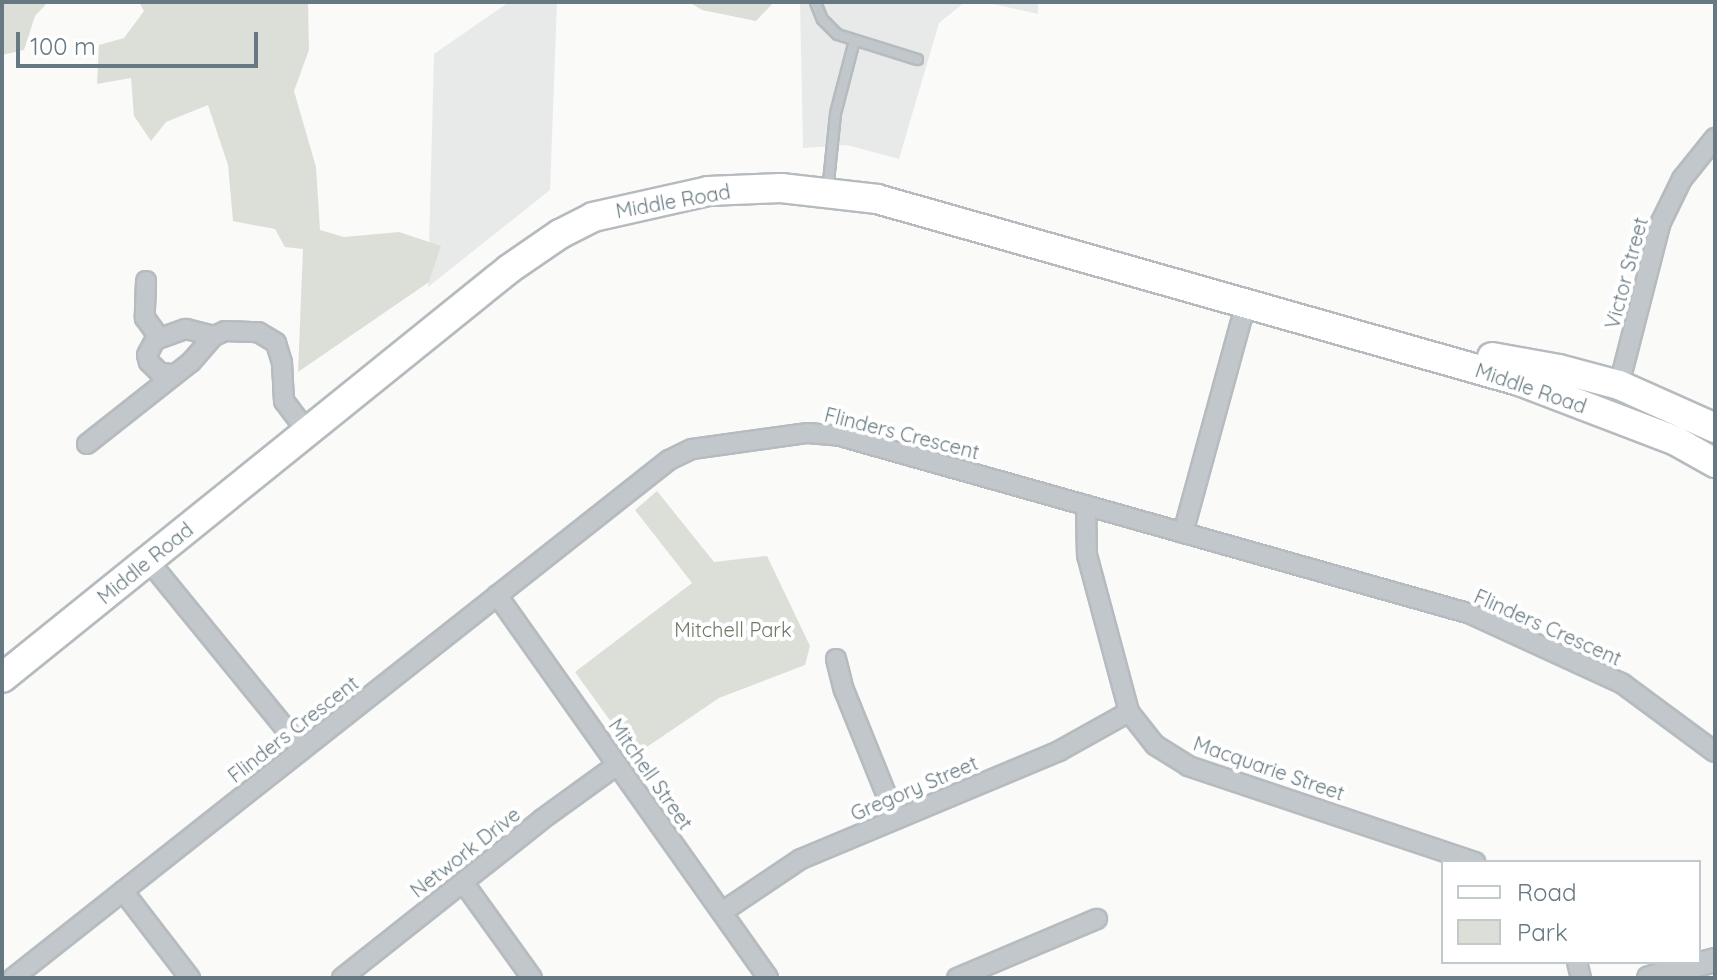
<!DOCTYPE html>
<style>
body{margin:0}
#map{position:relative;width:1717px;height:980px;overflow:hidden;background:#fafaf8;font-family:Quicksand,sans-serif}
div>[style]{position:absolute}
.built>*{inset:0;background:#e8eae9}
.green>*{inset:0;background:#dbdfd7}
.roads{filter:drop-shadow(2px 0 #b5bbbe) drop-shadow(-2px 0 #b5bbbe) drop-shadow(0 2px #b5bbbe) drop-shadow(0 -2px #b5bbbe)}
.service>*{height:9px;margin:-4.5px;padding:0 4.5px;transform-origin:4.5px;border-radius:4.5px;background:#c1c7ca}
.minor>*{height:18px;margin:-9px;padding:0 9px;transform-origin:9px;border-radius:9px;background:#c1c7ca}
.tertiary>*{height:22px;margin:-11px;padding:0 11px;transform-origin:11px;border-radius:11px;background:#c1c7ca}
.primary>*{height:28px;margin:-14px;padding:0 14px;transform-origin:14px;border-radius:14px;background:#fff}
span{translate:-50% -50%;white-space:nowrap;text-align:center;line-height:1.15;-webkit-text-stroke:8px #fff;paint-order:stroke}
.street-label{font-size:20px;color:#667982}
.park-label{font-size:20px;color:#6a7a65}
.frame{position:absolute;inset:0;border:4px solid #667982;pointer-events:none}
.legend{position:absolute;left:1441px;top:860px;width:260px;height:104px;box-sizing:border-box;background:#fff;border:2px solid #c2c9cd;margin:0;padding:10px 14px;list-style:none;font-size:24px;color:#667982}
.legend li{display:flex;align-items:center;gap:16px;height:40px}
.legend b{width:40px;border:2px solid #c2c9cd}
.scale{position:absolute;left:16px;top:32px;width:242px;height:36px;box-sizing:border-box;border:4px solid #667982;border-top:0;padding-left:10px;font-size:24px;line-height:28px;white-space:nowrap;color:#667982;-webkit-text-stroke:6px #fff;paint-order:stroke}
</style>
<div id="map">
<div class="built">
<div style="clip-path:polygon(509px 2px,557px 2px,550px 190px,428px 287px,434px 54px)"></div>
<div style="clip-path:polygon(800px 2px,965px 2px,939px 23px,899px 159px,847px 145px,803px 148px)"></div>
<div style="clip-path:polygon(984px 2px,1038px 2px,1038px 14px)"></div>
</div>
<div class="green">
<div style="clip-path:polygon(2px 2px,48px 2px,35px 16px,24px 50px,2px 55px)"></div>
<div style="clip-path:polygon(139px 2px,308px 2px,309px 50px,294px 91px,316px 167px,320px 230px,344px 237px,399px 232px,441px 246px,429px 282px,298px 372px,303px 249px,285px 247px,275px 229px,233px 221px,228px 165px,208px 105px,166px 122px,151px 141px,134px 116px,131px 78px,97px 84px,99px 45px,124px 38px,144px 11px)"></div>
<div style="clip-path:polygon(689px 2px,774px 2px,756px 21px,702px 10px)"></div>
<div style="clip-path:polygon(657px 491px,714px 562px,767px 556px,810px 646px,805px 665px,719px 698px,635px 755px,575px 672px,692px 583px,635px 510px)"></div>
</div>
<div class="roads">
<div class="service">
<div style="left:815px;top:2px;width:18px;rotate:68deg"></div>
<div style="left:822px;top:19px;width:21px;rotate:45deg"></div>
<div style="left:837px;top:34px;width:84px;rotate:17.4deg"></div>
<div style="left:827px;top:191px;width:78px;rotate:-84.1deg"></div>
<div style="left:835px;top:113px;width:75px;rotate:-75.4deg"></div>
</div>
<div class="minor">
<div style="left:146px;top:281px;width:37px;rotate:92deg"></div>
<div style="left:145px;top:318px;width:24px;rotate:54deg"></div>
<div style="left:173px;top:374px;width:13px;rotate:-176deg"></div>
<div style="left:160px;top:373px;width:16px;rotate:-135deg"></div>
<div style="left:149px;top:362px;width:7px;rotate:-106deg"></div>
<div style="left:147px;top:355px;width:17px;rotate:-62deg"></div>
<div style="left:155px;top:340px;width:33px;rotate:-20deg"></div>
<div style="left:186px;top:329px;width:29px;rotate:14deg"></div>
<div style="left:1619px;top:385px;width:168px;rotate:-75.6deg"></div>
<div style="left:1661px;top:222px;width:48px;rotate:-64deg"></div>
<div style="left:1682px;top:179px;width:53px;rotate:-51.2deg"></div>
<div style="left:87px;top:444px;width:132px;rotate:-38.3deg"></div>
<div style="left:191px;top:362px;width:35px;rotate:-49deg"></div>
<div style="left:214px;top:336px;width:12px;rotate:-24deg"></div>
<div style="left:225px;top:331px;width:33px;rotate:2deg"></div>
<div style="left:258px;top:332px;width:21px;rotate:31deg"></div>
<div style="left:276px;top:343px;width:21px;rotate:73deg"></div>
<div style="left:282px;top:363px;width:38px;rotate:87deg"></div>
<div style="left:284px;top:401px;width:40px;rotate:53deg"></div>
<div style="left:1086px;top:505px;width:50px;rotate:88.9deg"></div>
<div style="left:1087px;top:555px;width:163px;rotate:75deg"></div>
<div style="left:1129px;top:712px;width:42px;rotate:51.8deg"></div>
<div style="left:1155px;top:745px;width:39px;rotate:32deg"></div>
<div style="left:1188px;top:766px;width:303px;rotate:18.5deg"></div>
<div style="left:1183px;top:533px;width:238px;rotate:-74.7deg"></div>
<div style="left:148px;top:560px;width:244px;rotate:50.8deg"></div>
<div style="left:497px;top:595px;width:469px;rotate:54.7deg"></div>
<div style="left:836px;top:659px;width:32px;rotate:76deg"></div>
<div style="left:844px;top:690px;width:139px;rotate:68deg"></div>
<div style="left:463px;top:882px;width:118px;rotate:54.3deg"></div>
<div style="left:123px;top:891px;width:110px;rotate:52.4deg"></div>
<div style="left:722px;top:912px;width:95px;rotate:-33.9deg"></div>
<div style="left:801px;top:859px;width:280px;rotate:-22.7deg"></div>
<div style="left:1059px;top:751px;width:80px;rotate:-29.1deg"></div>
<div style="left:1577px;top:962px;width:16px;rotate:76deg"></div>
<div style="left:13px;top:978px;width:836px;rotate:-38.3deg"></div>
<div style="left:669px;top:460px;width:25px;rotate:-26deg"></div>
<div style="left:692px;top:449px;width:117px;rotate:-7.9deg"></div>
<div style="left:808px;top:433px;width:32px;rotate:5deg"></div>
<div style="left:840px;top:436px;width:656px;rotate:15.75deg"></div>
<div style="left:1471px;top:614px;width:167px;rotate:24.7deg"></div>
<div style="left:1623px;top:684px;width:114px;rotate:36.5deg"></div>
<div style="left:342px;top:978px;width:254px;rotate:-38.4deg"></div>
<div style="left:541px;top:820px;width:94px;rotate:-35.9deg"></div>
<div style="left:957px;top:978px;width:152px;rotate:-22.9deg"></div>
</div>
<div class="tertiary">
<div style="left:1649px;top:978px;width:68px;rotate:-15.3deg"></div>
</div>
<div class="primary">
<div style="left:1492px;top:357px;width:68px;rotate:10.2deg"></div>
<div style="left:1559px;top:369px;width:62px;rotate:14.9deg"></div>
<div style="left:1619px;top:385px;width:105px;rotate:24.1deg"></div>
<div style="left:2px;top:678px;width:651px;rotate:-38.89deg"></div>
<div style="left:509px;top:269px;width:62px;rotate:-34.5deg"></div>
<div style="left:560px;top:234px;width:37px;rotate:-27deg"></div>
<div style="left:593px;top:217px;width:118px;rotate:-12.7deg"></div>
<div style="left:708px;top:191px;width:73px;rotate:-2.4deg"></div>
<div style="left:781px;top:188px;width:97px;rotate:6.5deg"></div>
<div style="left:877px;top:199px;width:667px;rotate:15.83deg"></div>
<div style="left:1519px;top:381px;width:168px;rotate:20.9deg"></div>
<div style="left:1676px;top:441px;width:45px;rotate:29.4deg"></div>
</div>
</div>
<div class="street-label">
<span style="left:673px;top:201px;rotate:-10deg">Middle Road</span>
<span style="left:1626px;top:273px;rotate:-75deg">Victor Street</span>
<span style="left:1531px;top:388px;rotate:19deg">Middle Road</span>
<span style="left:902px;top:433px;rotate:14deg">Flinders Crescent</span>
<span style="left:145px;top:563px;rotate:-39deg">Middle Road</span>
<span style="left:1548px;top:627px;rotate:24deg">Flinders Crescent</span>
<span style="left:293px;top:729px;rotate:-38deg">Flinders Crescent</span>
<span style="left:1269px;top:768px;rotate:19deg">Macquarie Street</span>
<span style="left:651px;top:774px;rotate:55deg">Mitchell Street</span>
<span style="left:914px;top:788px;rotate:-23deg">Gregory Street</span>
<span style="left:465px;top:852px;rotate:-38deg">Network Drive</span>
</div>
<div class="park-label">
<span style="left:733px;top:629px">Mitchell Park</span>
</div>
<div class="frame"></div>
<ul class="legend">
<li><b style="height:10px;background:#fff"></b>Road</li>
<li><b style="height:22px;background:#dbdfd7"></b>Park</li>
</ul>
<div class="scale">100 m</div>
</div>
